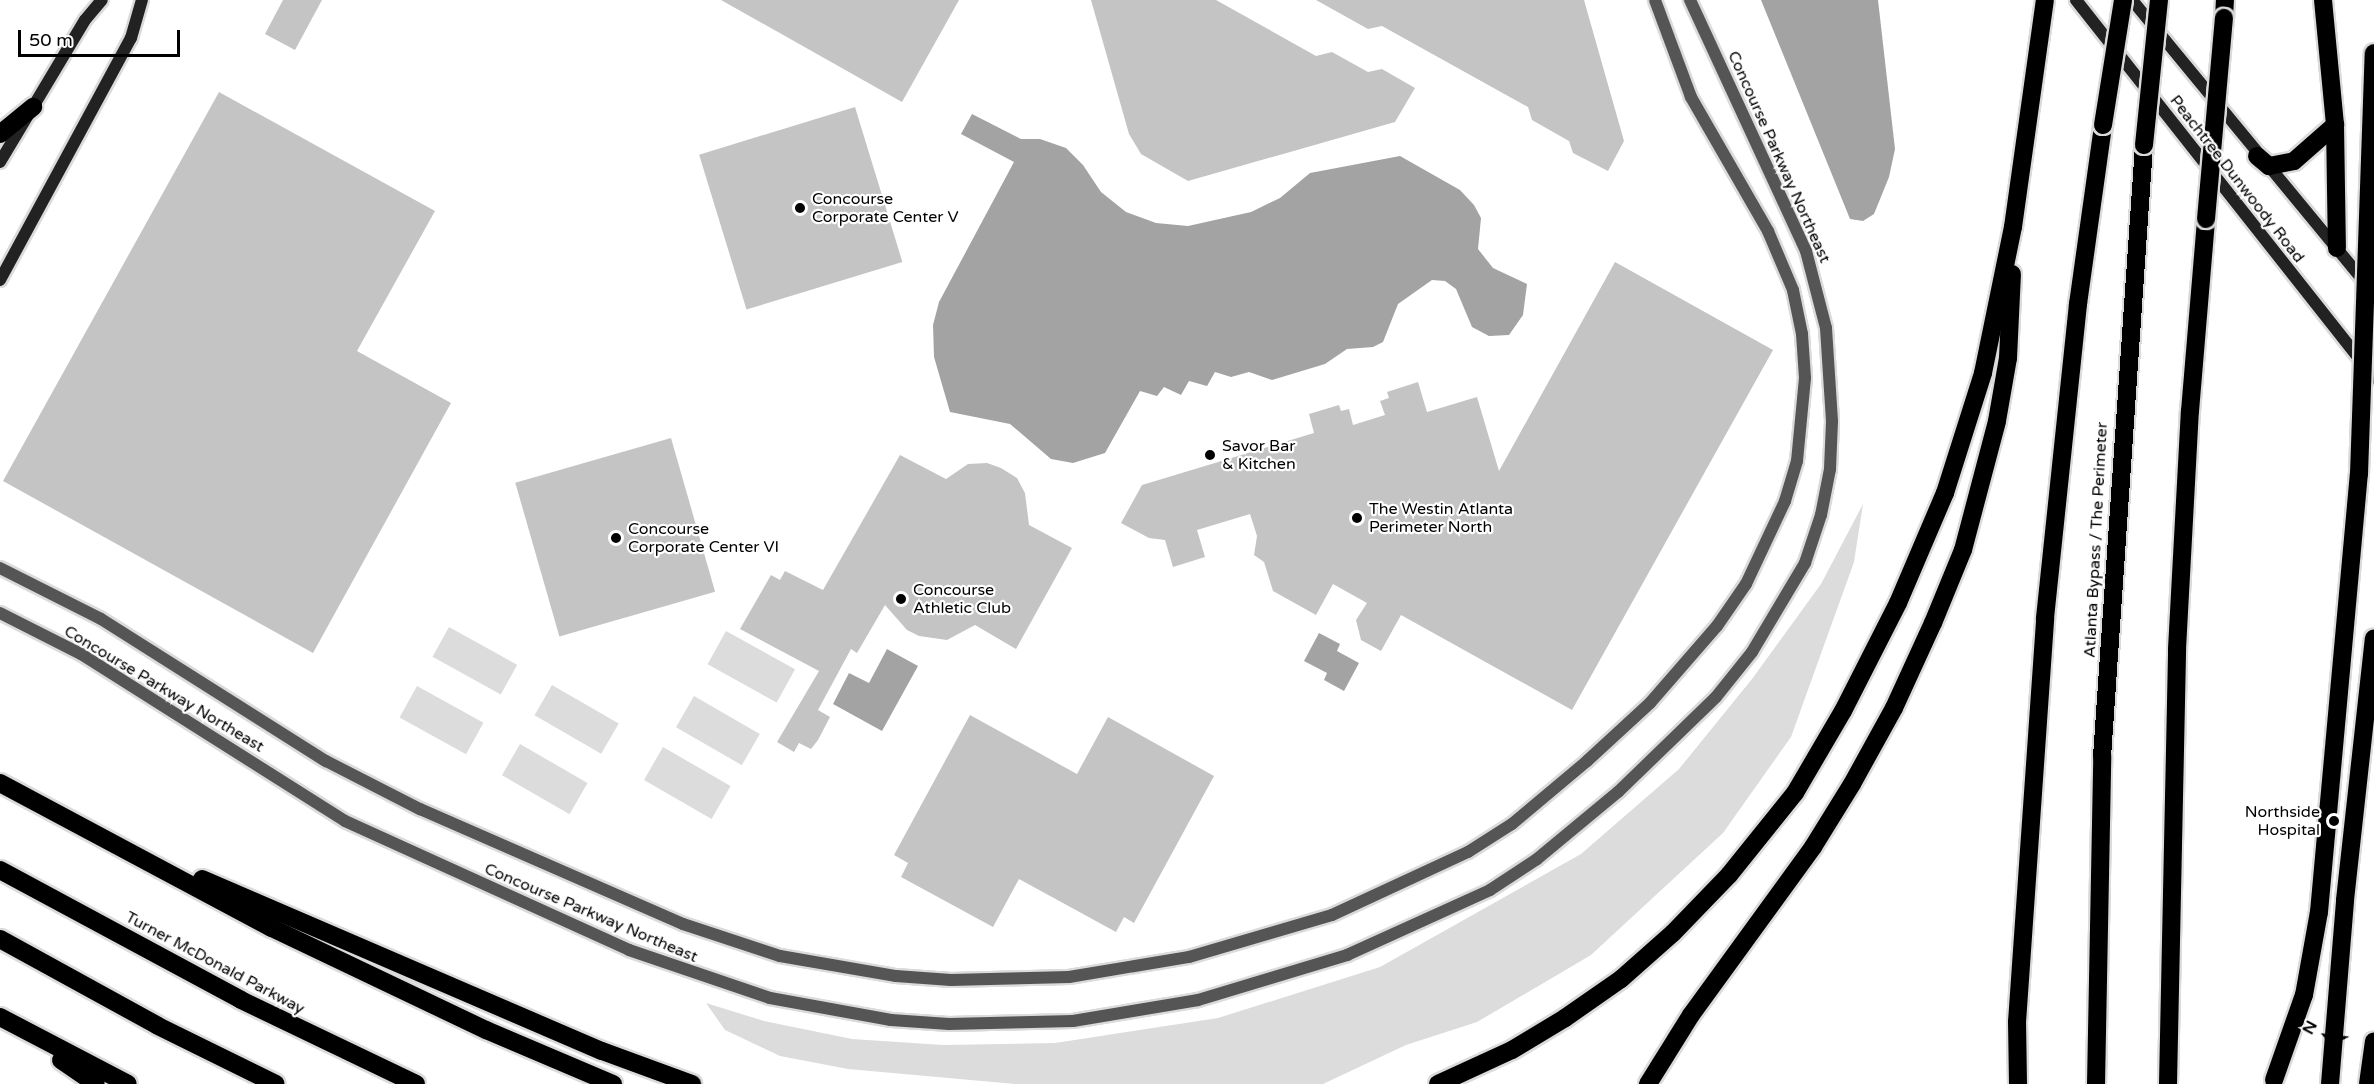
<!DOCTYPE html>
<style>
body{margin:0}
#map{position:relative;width:2374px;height:1084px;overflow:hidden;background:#fff;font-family:"Varela Round",sans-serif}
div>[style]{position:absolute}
.green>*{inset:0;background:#dcdcdc;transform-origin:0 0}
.water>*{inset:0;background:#a3a3a3}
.building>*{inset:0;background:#c4c4c4;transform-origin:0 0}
.roads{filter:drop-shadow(2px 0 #dbdbdb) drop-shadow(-2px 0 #dbdbdb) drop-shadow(0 2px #dbdbdb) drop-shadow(0 -2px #dbdbdb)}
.street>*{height:12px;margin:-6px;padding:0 6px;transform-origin:6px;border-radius:6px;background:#555}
.secondary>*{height:12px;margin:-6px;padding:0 6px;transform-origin:6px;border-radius:6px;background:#222}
.highway>*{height:18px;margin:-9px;padding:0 9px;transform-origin:9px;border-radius:9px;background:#000}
.bridges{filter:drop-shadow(2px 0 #dbdbdb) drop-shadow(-2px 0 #dbdbdb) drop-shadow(0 2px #dbdbdb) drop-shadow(0 -2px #dbdbdb)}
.highway-bridge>*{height:18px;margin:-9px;padding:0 9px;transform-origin:9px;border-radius:9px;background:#000}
.dots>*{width:16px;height:16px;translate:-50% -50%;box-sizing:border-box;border:3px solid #fff;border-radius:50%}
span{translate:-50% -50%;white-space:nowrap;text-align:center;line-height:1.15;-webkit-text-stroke:4.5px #fff;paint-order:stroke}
.street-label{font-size:16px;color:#000}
.poi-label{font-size:16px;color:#000}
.left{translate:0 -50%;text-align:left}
.right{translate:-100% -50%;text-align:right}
.north{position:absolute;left:2296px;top:1006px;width:60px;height:60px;-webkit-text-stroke:4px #fff;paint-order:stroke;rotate:298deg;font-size:16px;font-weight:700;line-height:24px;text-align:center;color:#000}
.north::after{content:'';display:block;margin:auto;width:21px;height:27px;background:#000;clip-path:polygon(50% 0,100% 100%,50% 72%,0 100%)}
.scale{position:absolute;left:18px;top:30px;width:162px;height:27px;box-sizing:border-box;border:3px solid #000;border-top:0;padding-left:8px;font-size:18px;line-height:21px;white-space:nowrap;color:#000;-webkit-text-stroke:4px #fff;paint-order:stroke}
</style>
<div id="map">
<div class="green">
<div style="clip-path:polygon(1863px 504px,1854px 562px,1791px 737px,1723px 833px,1591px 955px,1477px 1022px,1406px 1045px,1323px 1084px,1015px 1084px,848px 1069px,780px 1056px,725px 1030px,706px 1003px,764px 1021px,852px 1039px,943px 1045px,1055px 1043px,1218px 1018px,1380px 967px,1581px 854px,1679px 769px,1752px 679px,1821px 584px)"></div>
<div style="left:449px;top:627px;width:78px;height:34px;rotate:29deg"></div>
<div style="left:726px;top:631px;width:79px;height:38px;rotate:29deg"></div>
<div style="left:552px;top:685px;width:77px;height:35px;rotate:30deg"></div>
<div style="left:417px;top:686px;width:76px;height:36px;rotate:29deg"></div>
<div style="left:694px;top:696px;width:76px;height:36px;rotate:30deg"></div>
<div style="left:520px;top:744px;width:78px;height:36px;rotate:30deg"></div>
<div style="left:663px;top:747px;width:78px;height:38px;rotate:30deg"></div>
</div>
<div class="water">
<div style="clip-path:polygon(1761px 0,1878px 0,1895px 149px,1889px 177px,1874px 214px,1863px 221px,1850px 219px)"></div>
<div style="clip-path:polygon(972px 114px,1021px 139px,1040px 139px,1066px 148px,1083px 165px,1101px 192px,1126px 212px,1156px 223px,1188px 226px,1251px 212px,1280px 198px,1310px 173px,1400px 156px,1460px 190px,1474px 205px,1481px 218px,1478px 249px,1493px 268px,1527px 284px,1523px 315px,1509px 335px,1489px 336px,1472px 327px,1456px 289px,1445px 281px,1432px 280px,1398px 304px,1383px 342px,1373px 347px,1347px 349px,1325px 364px,1272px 380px,1249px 372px,1231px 377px,1215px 372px,1207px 386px,1189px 381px,1181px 395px,1164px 387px,1157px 396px,1140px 391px,1105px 453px,1073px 463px,1051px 459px,1010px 424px,950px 412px,934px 357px,933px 325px,939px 302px,1014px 162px,961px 134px)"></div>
<div style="clip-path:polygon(1319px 633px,1340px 644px,1337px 651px,1359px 663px,1344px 691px,1324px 680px,1327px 673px,1304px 661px)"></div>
<div style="clip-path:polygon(887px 649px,918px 666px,882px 731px,833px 704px,849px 673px,869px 683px)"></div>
</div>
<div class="building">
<div style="clip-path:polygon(283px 0,322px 0,295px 50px,265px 34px)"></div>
<div style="clip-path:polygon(721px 0,959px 0,902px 102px)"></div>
<div style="clip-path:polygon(1091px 0,1216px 0,1316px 56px,1332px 52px,1368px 72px,1382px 69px,1415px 88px,1395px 122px,1188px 181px,1141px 154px,1129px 134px)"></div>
<div style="clip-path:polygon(1316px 0,1584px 0,1624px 141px,1608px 171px,1573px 153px,1569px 141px,1532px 120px,1528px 107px,1382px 26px,1368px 29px)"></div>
<div style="clip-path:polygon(219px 92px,435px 211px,357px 351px,451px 403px,313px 653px,3px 481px)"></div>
<div style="left:855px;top:107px;width:162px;height:163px;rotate:73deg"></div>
<div style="clip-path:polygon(1615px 262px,1773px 350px,1572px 710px,1401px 615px,1381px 651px,1361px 640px,1356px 620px,1367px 603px,1333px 584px,1316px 615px,1273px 591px,1264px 562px,1254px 555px,1257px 536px,1250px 514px,1197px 530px,1205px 557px,1173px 567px,1165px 540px,1149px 538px,1121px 523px,1142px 485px,1314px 433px,1309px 414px,1339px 405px,1341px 411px,1349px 409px,1353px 425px,1385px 415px,1380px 401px,1389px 398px,1387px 392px,1418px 382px,1427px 412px,1477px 397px,1499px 471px)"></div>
<div style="left:671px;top:438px;width:160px;height:162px;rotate:74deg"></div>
<div style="clip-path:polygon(900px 455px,946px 479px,968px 464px,987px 463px,1001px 468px,1017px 478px,1025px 493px,1029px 525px,1072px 548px,1016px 649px,975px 625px,947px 640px,919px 636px,907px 630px,885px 605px,857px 653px,851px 649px,818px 710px,830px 717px,818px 740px,811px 749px,799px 743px,794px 752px,777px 742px,819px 671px,740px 629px,771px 575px,780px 580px,785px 571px,823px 590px)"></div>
<div style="clip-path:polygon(970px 715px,1077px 774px,1108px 717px,1214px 776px,1134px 923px,1124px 917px,1116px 932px,1019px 879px,993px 927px,901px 877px,908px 863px,894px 855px)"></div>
</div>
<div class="roads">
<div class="street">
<div style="left:0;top:568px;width:113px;rotate:26.8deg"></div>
<div style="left:101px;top:619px;width:266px;rotate:32.3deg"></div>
<div style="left:326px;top:761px;width:106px;rotate:27.1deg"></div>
<div style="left:420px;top:809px;width:287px;rotate:23.6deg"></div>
<div style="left:683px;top:924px;width:102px;rotate:18.3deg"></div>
<div style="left:780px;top:956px;width:118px;rotate:9.8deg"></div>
<div style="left:896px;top:976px;width:55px;rotate:4.2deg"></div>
<div style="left:951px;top:980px;width:118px;rotate:-1.5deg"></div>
<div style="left:1069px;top:977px;width:122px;rotate:-9.5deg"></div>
<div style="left:1189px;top:957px;width:149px;rotate:-16.4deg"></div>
<div style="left:1332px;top:915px;width:150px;rotate:-24.9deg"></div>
<div style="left:1468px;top:852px;width:52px;rotate:-32.5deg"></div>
<div style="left:1512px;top:824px;width:98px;rotate:-40deg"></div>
<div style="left:1587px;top:761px;width:86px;rotate:-42.6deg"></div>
<div style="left:1650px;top:703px;width:102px;rotate:-49deg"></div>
<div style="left:1717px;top:626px;width:51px;rotate:-55.4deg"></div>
<div style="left:1746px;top:584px;width:92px;rotate:-64.8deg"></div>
<div style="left:1785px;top:501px;width:42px;rotate:-73.3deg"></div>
<div style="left:1797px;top:461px;width:83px;rotate:-84.5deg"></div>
<div style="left:1805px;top:378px;width:44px;rotate:-93.9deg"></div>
<div style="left:1802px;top:334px;width:45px;rotate:-101.6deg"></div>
<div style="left:1793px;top:290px;width:64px;rotate:-113deg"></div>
<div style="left:1768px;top:231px;width:155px;rotate:-119.9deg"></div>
<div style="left:1691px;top:97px;width:103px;rotate:-110.4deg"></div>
<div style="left:0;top:613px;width:91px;rotate:26.8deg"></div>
<div style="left:81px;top:654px;width:312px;rotate:32.3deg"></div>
<div style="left:345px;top:821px;width:312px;rotate:24.4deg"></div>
<div style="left:629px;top:950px;width:149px;rotate:18.8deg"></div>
<div style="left:770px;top:998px;width:123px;rotate:10.3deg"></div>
<div style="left:891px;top:1020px;width:58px;rotate:3.9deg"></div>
<div style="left:949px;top:1024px;width:124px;rotate:-1.4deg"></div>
<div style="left:1073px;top:1021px;width:127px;rotate:-9.5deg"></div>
<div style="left:1198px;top:1000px;width:156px;rotate:-16.8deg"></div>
<div style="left:1347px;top:955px;width:157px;rotate:-24.4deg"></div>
<div style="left:1490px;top:890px;width:56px;rotate:-33.4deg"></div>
<div style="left:1537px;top:859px;width:105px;rotate:-39.6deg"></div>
<div style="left:1618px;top:792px;width:136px;rotate:-44.1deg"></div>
<div style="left:1716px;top:697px;width:58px;rotate:-51.3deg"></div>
<div style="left:1752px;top:652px;width:104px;rotate:-59.2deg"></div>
<div style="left:1805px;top:563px;width:51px;rotate:-71.6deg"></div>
<div style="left:1821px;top:515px;width:47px;rotate:-78.9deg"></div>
<div style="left:1830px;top:469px;width:48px;rotate:-87.6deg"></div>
<div style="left:1832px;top:421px;width:93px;rotate:-93.7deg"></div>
<div style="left:1826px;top:328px;width:80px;rotate:-104.6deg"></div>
<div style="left:1806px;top:251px;width:277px;rotate:-114.8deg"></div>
</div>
<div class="secondary">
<div style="left:2076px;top:0;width:481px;rotate:51.7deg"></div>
<div style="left:2132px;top:0;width:371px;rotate:50.5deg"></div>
<div style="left:0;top:162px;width:165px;rotate:-59.1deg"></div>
<div style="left:85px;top:20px;width:26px;rotate:-50deg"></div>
<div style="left:0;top:280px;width:275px;rotate:-61.6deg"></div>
<div style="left:131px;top:38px;width:40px;rotate:-74deg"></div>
</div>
<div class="highway">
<div style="left:2323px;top:0;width:126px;rotate:84.5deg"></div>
<div style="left:2335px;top:125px;width:123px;rotate:89.1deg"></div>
<div style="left:2224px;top:18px;width:18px;rotate:-87deg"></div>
<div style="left:0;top:134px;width:43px;rotate:-39.3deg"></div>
<div style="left:2257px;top:156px;width:16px;rotate:40deg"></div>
<div style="left:2269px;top:166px;width:25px;rotate:-11deg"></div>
<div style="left:2294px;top:161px;width:55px;rotate:-41.3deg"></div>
<div style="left:0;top:783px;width:308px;rotate:28.1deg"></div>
<div style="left:272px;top:928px;width:237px;rotate:25.5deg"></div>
<div style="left:486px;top:1030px;width:138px;rotate:23deg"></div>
<div style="left:0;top:870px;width:274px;rotate:28.3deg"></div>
<div style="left:241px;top:1000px;width:194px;rotate:25.6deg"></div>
<div style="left:202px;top:879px;width:435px;rotate:23.3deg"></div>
<div style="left:602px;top:1051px;width:96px;rotate:20.1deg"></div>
<div style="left:0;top:939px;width:180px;rotate:28.8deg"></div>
<div style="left:158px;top:1026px;width:131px;rotate:26.2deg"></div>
<div style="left:0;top:1017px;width:144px;rotate:27.6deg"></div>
<div style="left:61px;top:1060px;width:42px;rotate:34.4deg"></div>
<div style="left:1438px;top:1084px;width:81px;rotate:-24.7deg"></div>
<div style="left:1512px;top:1050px;width:62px;rotate:-31.1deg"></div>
<div style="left:1565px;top:1018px;width:68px;rotate:-34.9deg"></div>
<div style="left:1621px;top:979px;width:69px;rotate:-41.5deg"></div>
<div style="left:1673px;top:933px;width:81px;rotate:-46deg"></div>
<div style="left:1729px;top:875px;width:105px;rotate:-51.2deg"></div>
<div style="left:1795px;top:793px;width:95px;rotate:-59.7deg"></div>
<div style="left:1843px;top:711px;width:121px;rotate:-63deg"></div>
<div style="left:1898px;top:603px;width:120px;rotate:-66.9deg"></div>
<div style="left:1945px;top:493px;width:126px;rotate:-72.4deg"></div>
<div style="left:1983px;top:373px;width:149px;rotate:-78.4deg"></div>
<div style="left:2013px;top:227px;width:229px;rotate:-82deg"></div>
<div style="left:1648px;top:1084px;width:81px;rotate:-58.1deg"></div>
<div style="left:1691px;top:1015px;width:208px;rotate:-54deg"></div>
<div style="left:1813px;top:847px;width:74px;rotate:-58.2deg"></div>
<div style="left:1852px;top:784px;width:87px;rotate:-61.1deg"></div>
<div style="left:1894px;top:708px;width:94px;rotate:-65.4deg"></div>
<div style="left:1933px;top:623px;width:79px;rotate:-67.7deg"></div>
<div style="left:1963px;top:550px;width:133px;rotate:-75.2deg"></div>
<div style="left:1997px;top:421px;width:64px;rotate:-80.1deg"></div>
<div style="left:2008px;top:358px;width:84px;rotate:-87.3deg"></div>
<div style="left:2018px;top:1084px;width:62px;rotate:-90.9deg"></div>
<div style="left:2017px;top:1022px;width:405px;rotate:-86deg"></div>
<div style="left:2045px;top:618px;width:316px;rotate:-84deg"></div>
<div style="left:2078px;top:304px;width:181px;rotate:-82deg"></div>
<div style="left:2096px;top:1084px;width:327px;rotate:-88.9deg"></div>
<div style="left:2102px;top:757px;width:613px;rotate:-86.07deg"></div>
<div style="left:2168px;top:1084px;width:435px;rotate:-88.8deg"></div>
<div style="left:2177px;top:649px;width:238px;rotate:-86.9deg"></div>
<div style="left:2190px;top:411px;width:193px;rotate:-85.2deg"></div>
<div style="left:2330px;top:1084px;width:185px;rotate:-85.3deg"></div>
<div style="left:2345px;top:900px;width:263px;rotate:-83.7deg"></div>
<div style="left:2368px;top:1084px;width:43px;rotate:-82.1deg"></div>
</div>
</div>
<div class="bridges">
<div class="highway-bridge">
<div style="left:2103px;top:125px;width:127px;rotate:-80.9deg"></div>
<div style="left:2144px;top:145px;width:146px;rotate:-84.1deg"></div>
<div style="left:2206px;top:219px;width:202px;rotate:-84.9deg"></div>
<div style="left:2274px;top:1080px;width:90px;rotate:-70.6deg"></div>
<div style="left:2304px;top:995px;width:84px;rotate:-79.8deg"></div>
<div style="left:2319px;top:912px;width:440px;rotate:-84.8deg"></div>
<div style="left:2359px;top:474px;width:421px;rotate:-88deg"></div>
</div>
</div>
<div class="dots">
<div style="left:800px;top:208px;background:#000"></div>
<div style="left:1210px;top:455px;background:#000"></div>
<div style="left:1357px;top:518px;background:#000"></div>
<div style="left:616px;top:538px;background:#000"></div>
<div style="left:901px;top:599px;background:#000"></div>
<div style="left:2334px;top:821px;background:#000"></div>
</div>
<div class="street-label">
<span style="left:1779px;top:157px;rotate:66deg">Concourse Parkway Northeast</span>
<span style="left:2237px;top:179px;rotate:52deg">Peachtree Dunwoody Road</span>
<span style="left:2096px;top:540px;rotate:-87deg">Atlanta Bypass / The Perimeter</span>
<span style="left:164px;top:689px;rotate:31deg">Concourse Parkway Northeast</span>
<span style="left:591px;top:913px;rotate:23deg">Concourse Parkway Northeast</span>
<span style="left:215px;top:963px;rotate:28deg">Turner McDonald Parkway</span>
</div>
<div class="poi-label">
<span class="left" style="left:812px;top:208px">Concourse<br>Corporate Center V</span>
<span class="left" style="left:1222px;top:455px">Savor Bar<br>&amp; Kitchen</span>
<span class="left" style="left:1369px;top:518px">The Westin Atlanta<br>Perimeter North</span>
<span class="left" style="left:628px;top:538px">Concourse<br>Corporate Center VI</span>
<span class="left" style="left:913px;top:599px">Concourse<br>Athletic Club</span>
<span class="right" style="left:2320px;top:821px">Northside<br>Hospital</span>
</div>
<div class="north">N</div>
<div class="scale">50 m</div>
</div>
